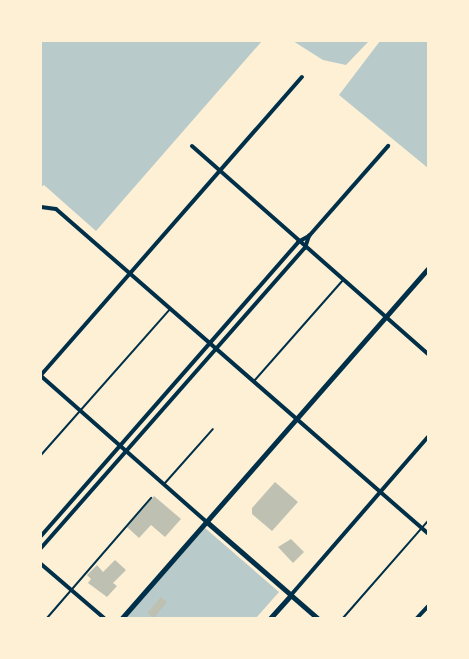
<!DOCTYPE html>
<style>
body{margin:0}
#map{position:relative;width:469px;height:659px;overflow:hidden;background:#fdf0d5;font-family:Poppins,sans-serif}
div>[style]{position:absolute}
.green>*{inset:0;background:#b9caca}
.building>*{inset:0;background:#bec0b2;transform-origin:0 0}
.service>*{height:2px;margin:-1px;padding:0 1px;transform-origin:1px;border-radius:1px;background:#003049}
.minor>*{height:4px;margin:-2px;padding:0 2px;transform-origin:2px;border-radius:2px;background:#003049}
.tertiary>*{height:4.5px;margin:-2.25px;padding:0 2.25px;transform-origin:2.25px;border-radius:2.25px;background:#003049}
.secondary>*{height:5px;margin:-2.5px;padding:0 2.5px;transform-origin:2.5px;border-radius:2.5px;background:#003049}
span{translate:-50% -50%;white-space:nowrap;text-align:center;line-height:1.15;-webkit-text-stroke:4.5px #fdf0d5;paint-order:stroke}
.frame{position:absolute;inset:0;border:42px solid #fdf0d5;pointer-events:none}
</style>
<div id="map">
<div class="green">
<div style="clip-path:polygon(41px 41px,262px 41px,96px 231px,44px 185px,41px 187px)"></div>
<div style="clip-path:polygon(293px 41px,369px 41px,346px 65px,323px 60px)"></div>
<div style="clip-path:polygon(380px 41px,428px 41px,428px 168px,339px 95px)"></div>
<div style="clip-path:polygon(205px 528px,279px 592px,256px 618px,126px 618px)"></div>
</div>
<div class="building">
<div style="clip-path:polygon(275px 482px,298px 502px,272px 531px,252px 514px,252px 508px)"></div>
<div style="clip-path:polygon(154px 496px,181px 519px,165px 537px,151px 525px,139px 538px,127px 527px)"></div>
<div style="clip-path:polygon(291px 539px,304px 552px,293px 563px,278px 547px)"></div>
<div style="clip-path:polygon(115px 560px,126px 570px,113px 583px,117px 586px,107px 597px,88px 583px,91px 579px,87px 575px,97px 565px,103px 572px)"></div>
<div style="left:161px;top:597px;width:8px;height:21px;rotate:40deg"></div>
</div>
<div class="service">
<div style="left:254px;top:381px;width:135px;rotate:-48.6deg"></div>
<div style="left:41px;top:455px;width:195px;rotate:-48.5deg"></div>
<div style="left:165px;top:483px;width:72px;rotate:-48.4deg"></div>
<div style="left:47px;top:618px;width:159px;rotate:-49.1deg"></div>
<div style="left:343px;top:618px;width:129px;rotate:-48.8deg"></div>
</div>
<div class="minor">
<div style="left:192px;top:146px;width:315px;rotate:41.4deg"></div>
<div style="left:41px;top:207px;width:15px;rotate:8deg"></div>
<div style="left:56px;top:209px;width:493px;rotate:41.1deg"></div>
<div style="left:41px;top:375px;width:396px;rotate:-48.8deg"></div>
<div style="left:41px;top:376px;width:222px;rotate:41.4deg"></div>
<div style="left:41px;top:536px;width:390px;rotate:-48.8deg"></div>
<div style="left:298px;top:242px;width:13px;rotate:-29deg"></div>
<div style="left:309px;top:236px;width:120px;rotate:-48.7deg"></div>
<div style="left:41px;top:548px;width:400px;rotate:-48.7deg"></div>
<div style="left:305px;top:248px;width:13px;rotate:-72deg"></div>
<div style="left:41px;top:564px;width:83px;rotate:40.6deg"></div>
<div style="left:291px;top:595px;width:209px;rotate:-49.1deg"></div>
<div style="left:417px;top:618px;width:16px;rotate:-47deg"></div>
</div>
<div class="tertiary">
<div style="left:291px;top:595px;width:35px;rotate:41deg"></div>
</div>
<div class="secondary">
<div style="left:208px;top:523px;width:110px;rotate:40.9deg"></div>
<div style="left:291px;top:595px;width:31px;rotate:132deg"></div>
<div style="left:122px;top:618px;width:464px;rotate:-48.8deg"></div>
</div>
<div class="frame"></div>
</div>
